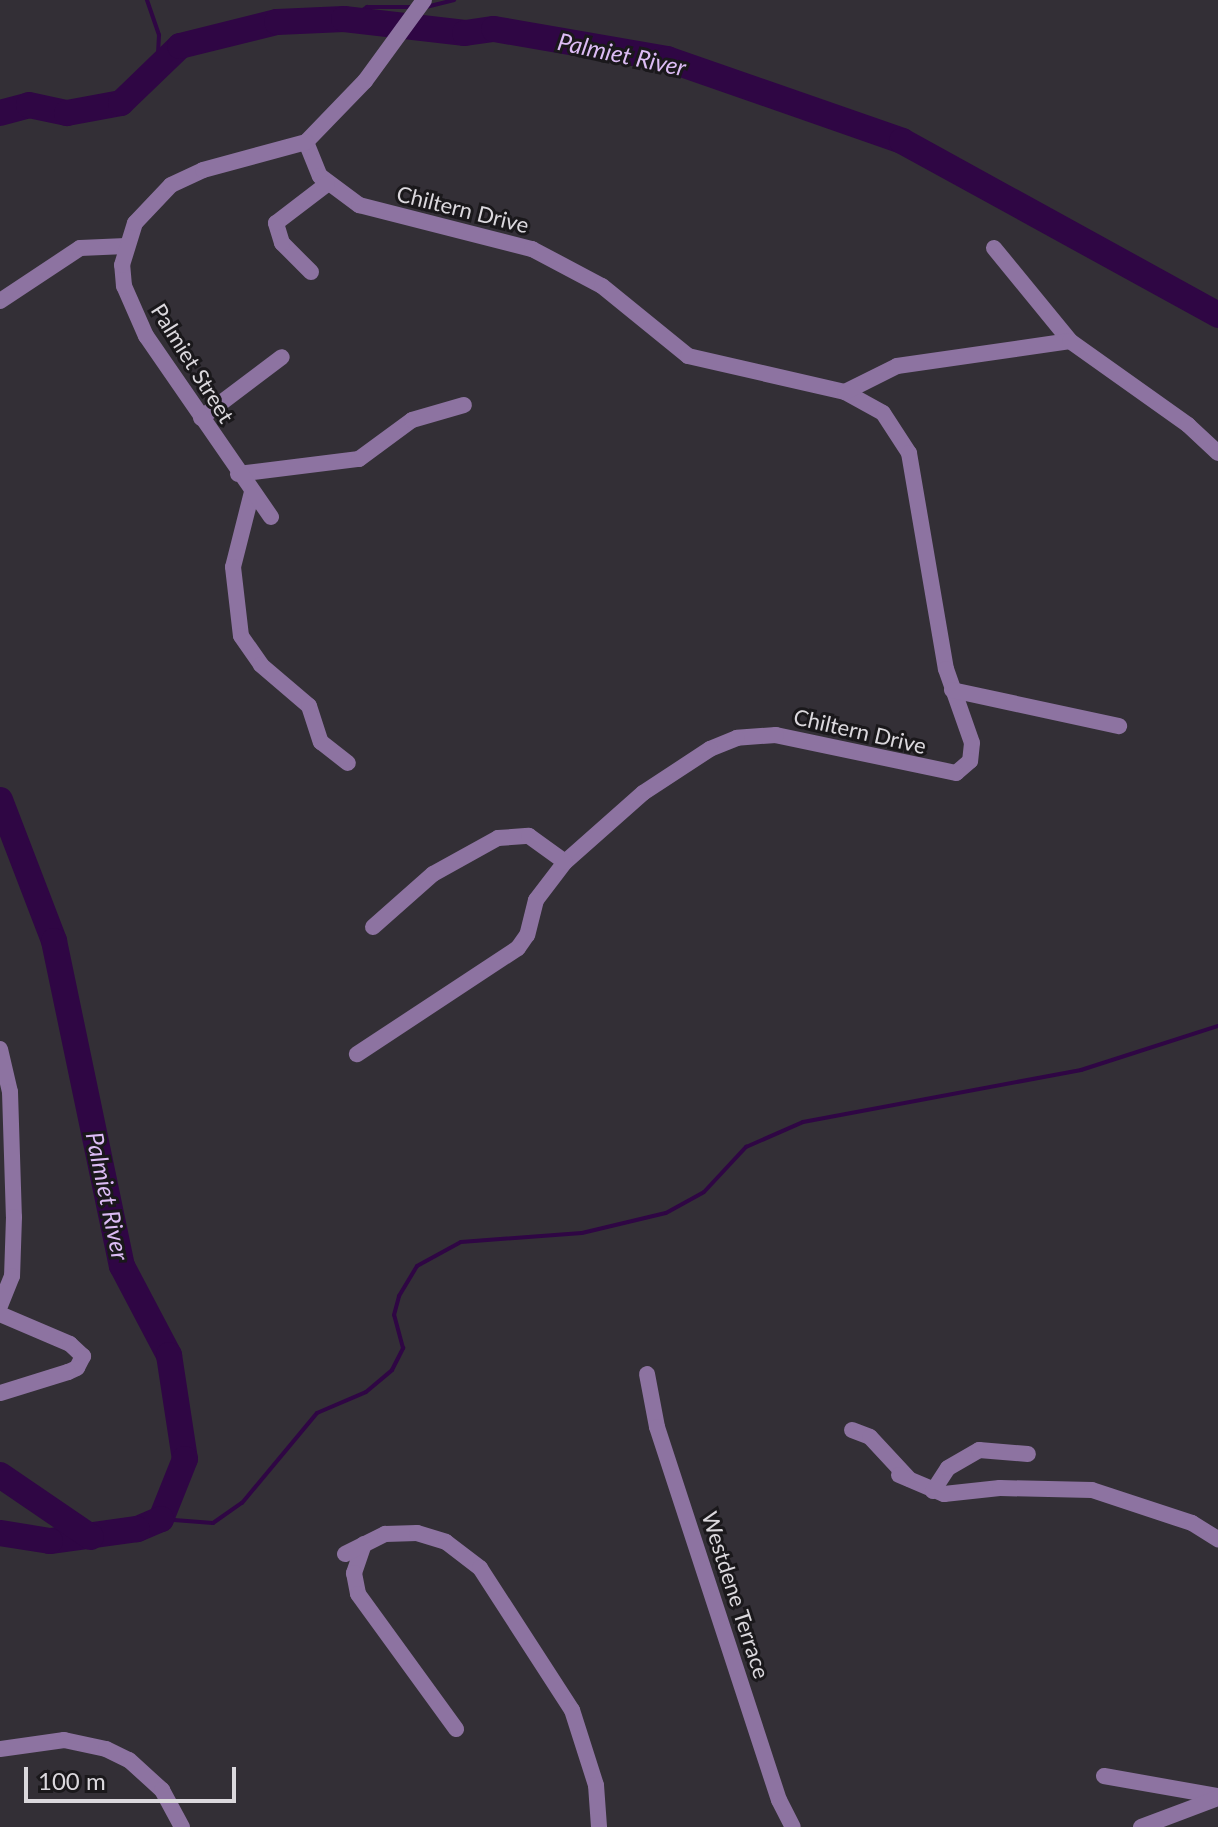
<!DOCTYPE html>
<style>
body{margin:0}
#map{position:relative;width:1218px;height:1827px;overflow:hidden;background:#332f36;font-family:Lato,sans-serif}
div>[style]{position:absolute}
.stream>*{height:4px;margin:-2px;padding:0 2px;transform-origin:2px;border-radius:2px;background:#2f0644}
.river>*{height:26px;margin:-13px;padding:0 13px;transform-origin:13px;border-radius:13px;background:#2f0644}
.minor>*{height:16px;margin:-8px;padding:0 8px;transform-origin:8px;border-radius:8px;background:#8d73a1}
span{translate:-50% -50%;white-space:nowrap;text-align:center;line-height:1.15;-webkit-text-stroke:6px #1a181b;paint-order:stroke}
.street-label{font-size:22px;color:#dbd8dd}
.water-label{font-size:24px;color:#dcbcf4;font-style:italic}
.scale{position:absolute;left:24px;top:1767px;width:212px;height:36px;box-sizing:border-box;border:4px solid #dbd8dd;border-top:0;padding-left:10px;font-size:24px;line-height:28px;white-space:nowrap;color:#dbd8dd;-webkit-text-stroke:6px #1a181b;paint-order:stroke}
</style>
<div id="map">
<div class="stream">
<div style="left:147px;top:0;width:37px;rotate:71deg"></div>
<div style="left:159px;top:35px;width:33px;rotate:93deg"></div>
<div style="left:426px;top:7px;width:29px;rotate:-14deg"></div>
<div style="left:350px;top:19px;width:21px;rotate:-35deg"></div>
<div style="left:367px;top:7px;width:46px"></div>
<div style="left:161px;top:1519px;width:52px;rotate:4.4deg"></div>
<div style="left:213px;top:1523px;width:35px;rotate:-35deg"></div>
<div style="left:242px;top:1503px;width:117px;rotate:-50.2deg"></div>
<div style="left:317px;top:1413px;width:53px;rotate:-23.2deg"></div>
<div style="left:366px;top:1392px;width:34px;rotate:-40deg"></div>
<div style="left:392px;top:1370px;width:25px;rotate:-63deg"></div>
<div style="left:403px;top:1348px;width:34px;rotate:-105deg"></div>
<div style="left:394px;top:1315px;width:20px;rotate:-75deg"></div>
<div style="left:399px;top:1296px;width:35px;rotate:-59deg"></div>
<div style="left:417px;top:1266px;width:50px;rotate:-28.6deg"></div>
<div style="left:461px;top:1242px;width:121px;rotate:-4.3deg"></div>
<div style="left:582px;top:1233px;width:86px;rotate:-13.4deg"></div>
<div style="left:666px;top:1213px;width:43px;rotate:-28.9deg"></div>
<div style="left:704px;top:1192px;width:62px;rotate:-47deg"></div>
<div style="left:746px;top:1147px;width:62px;rotate:-23.7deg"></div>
<div style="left:803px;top:1122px;width:283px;rotate:-10.6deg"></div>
<div style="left:1081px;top:1070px;width:144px;rotate:-17.8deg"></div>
</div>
<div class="river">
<div style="left:0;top:113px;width:30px;rotate:-15deg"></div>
<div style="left:29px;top:105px;width:39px;rotate:12deg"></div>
<div style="left:67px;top:113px;width:55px;rotate:-10.5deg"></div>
<div style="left:121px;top:103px;width:82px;rotate:-44deg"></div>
<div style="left:180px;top:46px;width:100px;rotate:-13.9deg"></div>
<div style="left:277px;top:22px;width:67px;rotate:-2.6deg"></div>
<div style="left:344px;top:19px;width:122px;rotate:6.6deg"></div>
<div style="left:465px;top:33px;width:29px;rotate:-8deg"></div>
<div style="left:494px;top:29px;width:176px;rotate:9.8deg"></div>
<div style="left:667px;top:59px;width:249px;rotate:19.2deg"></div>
<div style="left:902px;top:141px;width:361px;rotate:28.8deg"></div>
<div style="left:0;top:800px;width:151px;rotate:69deg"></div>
<div style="left:54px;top:941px;width:332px;rotate:78.2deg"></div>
<div style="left:122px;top:1266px;width:101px;rotate:62.2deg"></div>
<div style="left:169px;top:1355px;width:105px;rotate:81.3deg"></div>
<div style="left:185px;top:1459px;width:65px;rotate:111.8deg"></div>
<div style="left:161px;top:1519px;width:26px;rotate:157deg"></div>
<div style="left:137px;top:1529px;width:88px;rotate:172.1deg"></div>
<div style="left:50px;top:1541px;width:51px;rotate:-170.9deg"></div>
<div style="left:0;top:1475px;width:110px;rotate:34.3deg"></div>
</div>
<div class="minor">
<div style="left:306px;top:142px;width:37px;rotate:68deg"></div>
<div style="left:320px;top:176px;width:49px;rotate:36.6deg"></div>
<div style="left:359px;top:205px;width:179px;rotate:14.3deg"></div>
<div style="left:532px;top:249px;width:79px;rotate:27.9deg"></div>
<div style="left:602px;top:286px;width:111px;rotate:39.1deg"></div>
<div style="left:688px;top:356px;width:161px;rotate:12.9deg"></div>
<div style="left:845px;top:392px;width:43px;rotate:28.9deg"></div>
<div style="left:883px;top:413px;width:48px;rotate:57deg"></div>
<div style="left:909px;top:453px;width:219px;rotate:80.3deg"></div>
<div style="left:946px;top:669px;width:78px;rotate:70.6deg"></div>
<div style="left:972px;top:743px;width:18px;rotate:96deg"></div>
<div style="left:970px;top:761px;width:18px;rotate:139deg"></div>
<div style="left:956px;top:773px;width:184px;rotate:-168.1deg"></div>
<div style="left:776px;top:735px;width:39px;rotate:176deg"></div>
<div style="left:737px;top:738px;width:29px;rotate:158deg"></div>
<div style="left:710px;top:749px;width:80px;rotate:146.7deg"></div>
<div style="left:643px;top:793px;width:104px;rotate:138.5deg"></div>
<div style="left:565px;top:862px;width:48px;rotate:127.3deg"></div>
<div style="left:536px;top:900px;width:36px;rotate:104deg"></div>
<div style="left:527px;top:935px;width:16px;rotate:125deg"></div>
<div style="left:518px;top:948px;width:193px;rotate:146.6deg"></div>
<div style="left:306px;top:142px;width:85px;rotate:-46deg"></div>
<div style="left:365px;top:81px;width:100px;rotate:-53.9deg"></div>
<div style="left:994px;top:248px;width:120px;rotate:50.7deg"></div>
<div style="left:311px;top:272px;width:41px;rotate:-135deg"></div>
<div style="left:282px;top:243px;width:21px;rotate:-107deg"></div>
<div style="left:276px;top:223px;width:64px;rotate:-37.4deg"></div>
<div style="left:0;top:301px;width:96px;rotate:-33.5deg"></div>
<div style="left:80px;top:248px;width:46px;rotate:-2.5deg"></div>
<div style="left:845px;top:392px;width:58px;rotate:-26.6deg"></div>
<div style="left:897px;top:366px;width:175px;rotate:-8.2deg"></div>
<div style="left:1070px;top:341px;width:145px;rotate:35.4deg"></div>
<div style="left:1188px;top:425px;width:41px;rotate:43deg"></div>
<div style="left:201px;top:418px;width:101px;rotate:-37deg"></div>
<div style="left:238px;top:474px;width:122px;rotate:-7.1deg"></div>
<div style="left:359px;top:459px;width:66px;rotate:-36.3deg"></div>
<div style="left:412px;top:420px;width:54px;rotate:-16.1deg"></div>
<div style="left:252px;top:492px;width:77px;rotate:104.2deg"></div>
<div style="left:233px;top:567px;width:69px;rotate:83.4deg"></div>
<div style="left:241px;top:636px;width:35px;rotate:55deg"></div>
<div style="left:261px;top:665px;width:63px;rotate:40.5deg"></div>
<div style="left:309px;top:706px;width:38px;rotate:72deg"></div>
<div style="left:321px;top:742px;width:34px;rotate:38deg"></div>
<div style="left:271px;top:517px;width:220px;rotate:-124.6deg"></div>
<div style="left:146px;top:336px;width:55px;rotate:-113.7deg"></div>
<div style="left:124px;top:286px;width:21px;rotate:-95deg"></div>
<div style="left:122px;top:265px;width:44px;rotate:-72.8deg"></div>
<div style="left:135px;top:223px;width:52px;rotate:-46.5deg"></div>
<div style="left:171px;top:185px;width:35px;rotate:-25deg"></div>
<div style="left:203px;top:170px;width:107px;rotate:-15.2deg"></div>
<div style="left:952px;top:690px;width:171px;rotate:12.2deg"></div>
<div style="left:373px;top:927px;width:80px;rotate:-41.5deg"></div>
<div style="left:433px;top:874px;width:74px;rotate:-29deg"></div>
<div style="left:498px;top:838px;width:31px;rotate:-4deg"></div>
<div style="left:529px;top:836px;width:44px;rotate:35.8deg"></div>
<div style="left:0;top:1049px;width:44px;rotate:76.9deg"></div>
<div style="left:10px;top:1092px;width:125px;rotate:88.2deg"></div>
<div style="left:14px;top:1217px;width:59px;rotate:91.9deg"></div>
<div style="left:12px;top:1276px;width:32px;rotate:112deg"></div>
<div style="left:0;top:1314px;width:76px;rotate:23.2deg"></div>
<div style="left:70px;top:1344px;width:18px;rotate:43deg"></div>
<div style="left:83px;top:1356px;width:13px;rotate:117deg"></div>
<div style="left:77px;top:1368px;width:10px;rotate:156deg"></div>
<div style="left:68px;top:1372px;width:71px;rotate:162.8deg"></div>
<div style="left:647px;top:1374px;width:54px;rotate:79.3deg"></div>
<div style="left:657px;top:1427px;width:392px;rotate:71.9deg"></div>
<div style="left:779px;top:1800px;width:30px;rotate:63deg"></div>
<div style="left:852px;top:1430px;width:19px;rotate:21deg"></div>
<div style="left:870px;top:1437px;width:57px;rotate:47.1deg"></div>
<div style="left:899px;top:1475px;width:49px;rotate:22.9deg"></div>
<div style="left:944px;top:1494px;width:56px;rotate:-6.1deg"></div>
<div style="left:1000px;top:1488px;width:92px;rotate:1.2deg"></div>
<div style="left:1092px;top:1490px;width:105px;rotate:18.3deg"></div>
<div style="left:1192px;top:1523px;width:31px;rotate:32deg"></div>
<div style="left:933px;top:1491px;width:27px;rotate:-57deg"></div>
<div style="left:948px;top:1468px;width:36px;rotate:-30deg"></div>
<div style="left:979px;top:1450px;width:49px;rotate:4.7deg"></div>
<div style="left:364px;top:1544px;width:31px;rotate:109deg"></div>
<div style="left:354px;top:1573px;width:21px;rotate:79deg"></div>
<div style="left:358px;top:1594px;width:167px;rotate:54deg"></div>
<div style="left:345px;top:1554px;width:45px;rotate:-26.6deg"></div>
<div style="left:385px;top:1534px;width:32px;rotate:-2deg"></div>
<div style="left:417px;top:1533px;width:30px;rotate:17deg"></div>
<div style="left:446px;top:1542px;width:43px;rotate:37.4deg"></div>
<div style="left:480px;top:1568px;width:169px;rotate:57.1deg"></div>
<div style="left:572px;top:1710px;width:79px;rotate:72.3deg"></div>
<div style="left:596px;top:1785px;width:42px;rotate:85.9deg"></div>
<div style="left:0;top:1749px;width:65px;rotate:-8deg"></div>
<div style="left:64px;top:1740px;width:43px;rotate:12.1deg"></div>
<div style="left:106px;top:1749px;width:25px;rotate:26deg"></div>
<div style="left:129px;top:1760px;width:45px;rotate:42.3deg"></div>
<div style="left:162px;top:1790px;width:42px;rotate:61.6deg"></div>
<div style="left:1104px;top:1776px;width:116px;rotate:10deg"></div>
<div style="left:1141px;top:1827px;width:82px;rotate:-20.6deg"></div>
</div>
<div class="street-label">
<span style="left:463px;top:209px;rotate:14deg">Chiltern Drive</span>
<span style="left:193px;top:363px;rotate:58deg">Palmiet Street</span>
<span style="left:860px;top:731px;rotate:13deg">Chiltern Drive</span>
<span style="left:736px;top:1595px;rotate:72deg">Westdene Terrace</span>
</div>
<div class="water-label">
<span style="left:622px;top:54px;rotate:12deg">Palmiet River</span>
<span style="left:108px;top:1196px;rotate:78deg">Palmiet River</span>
</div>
<div class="scale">100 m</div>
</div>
